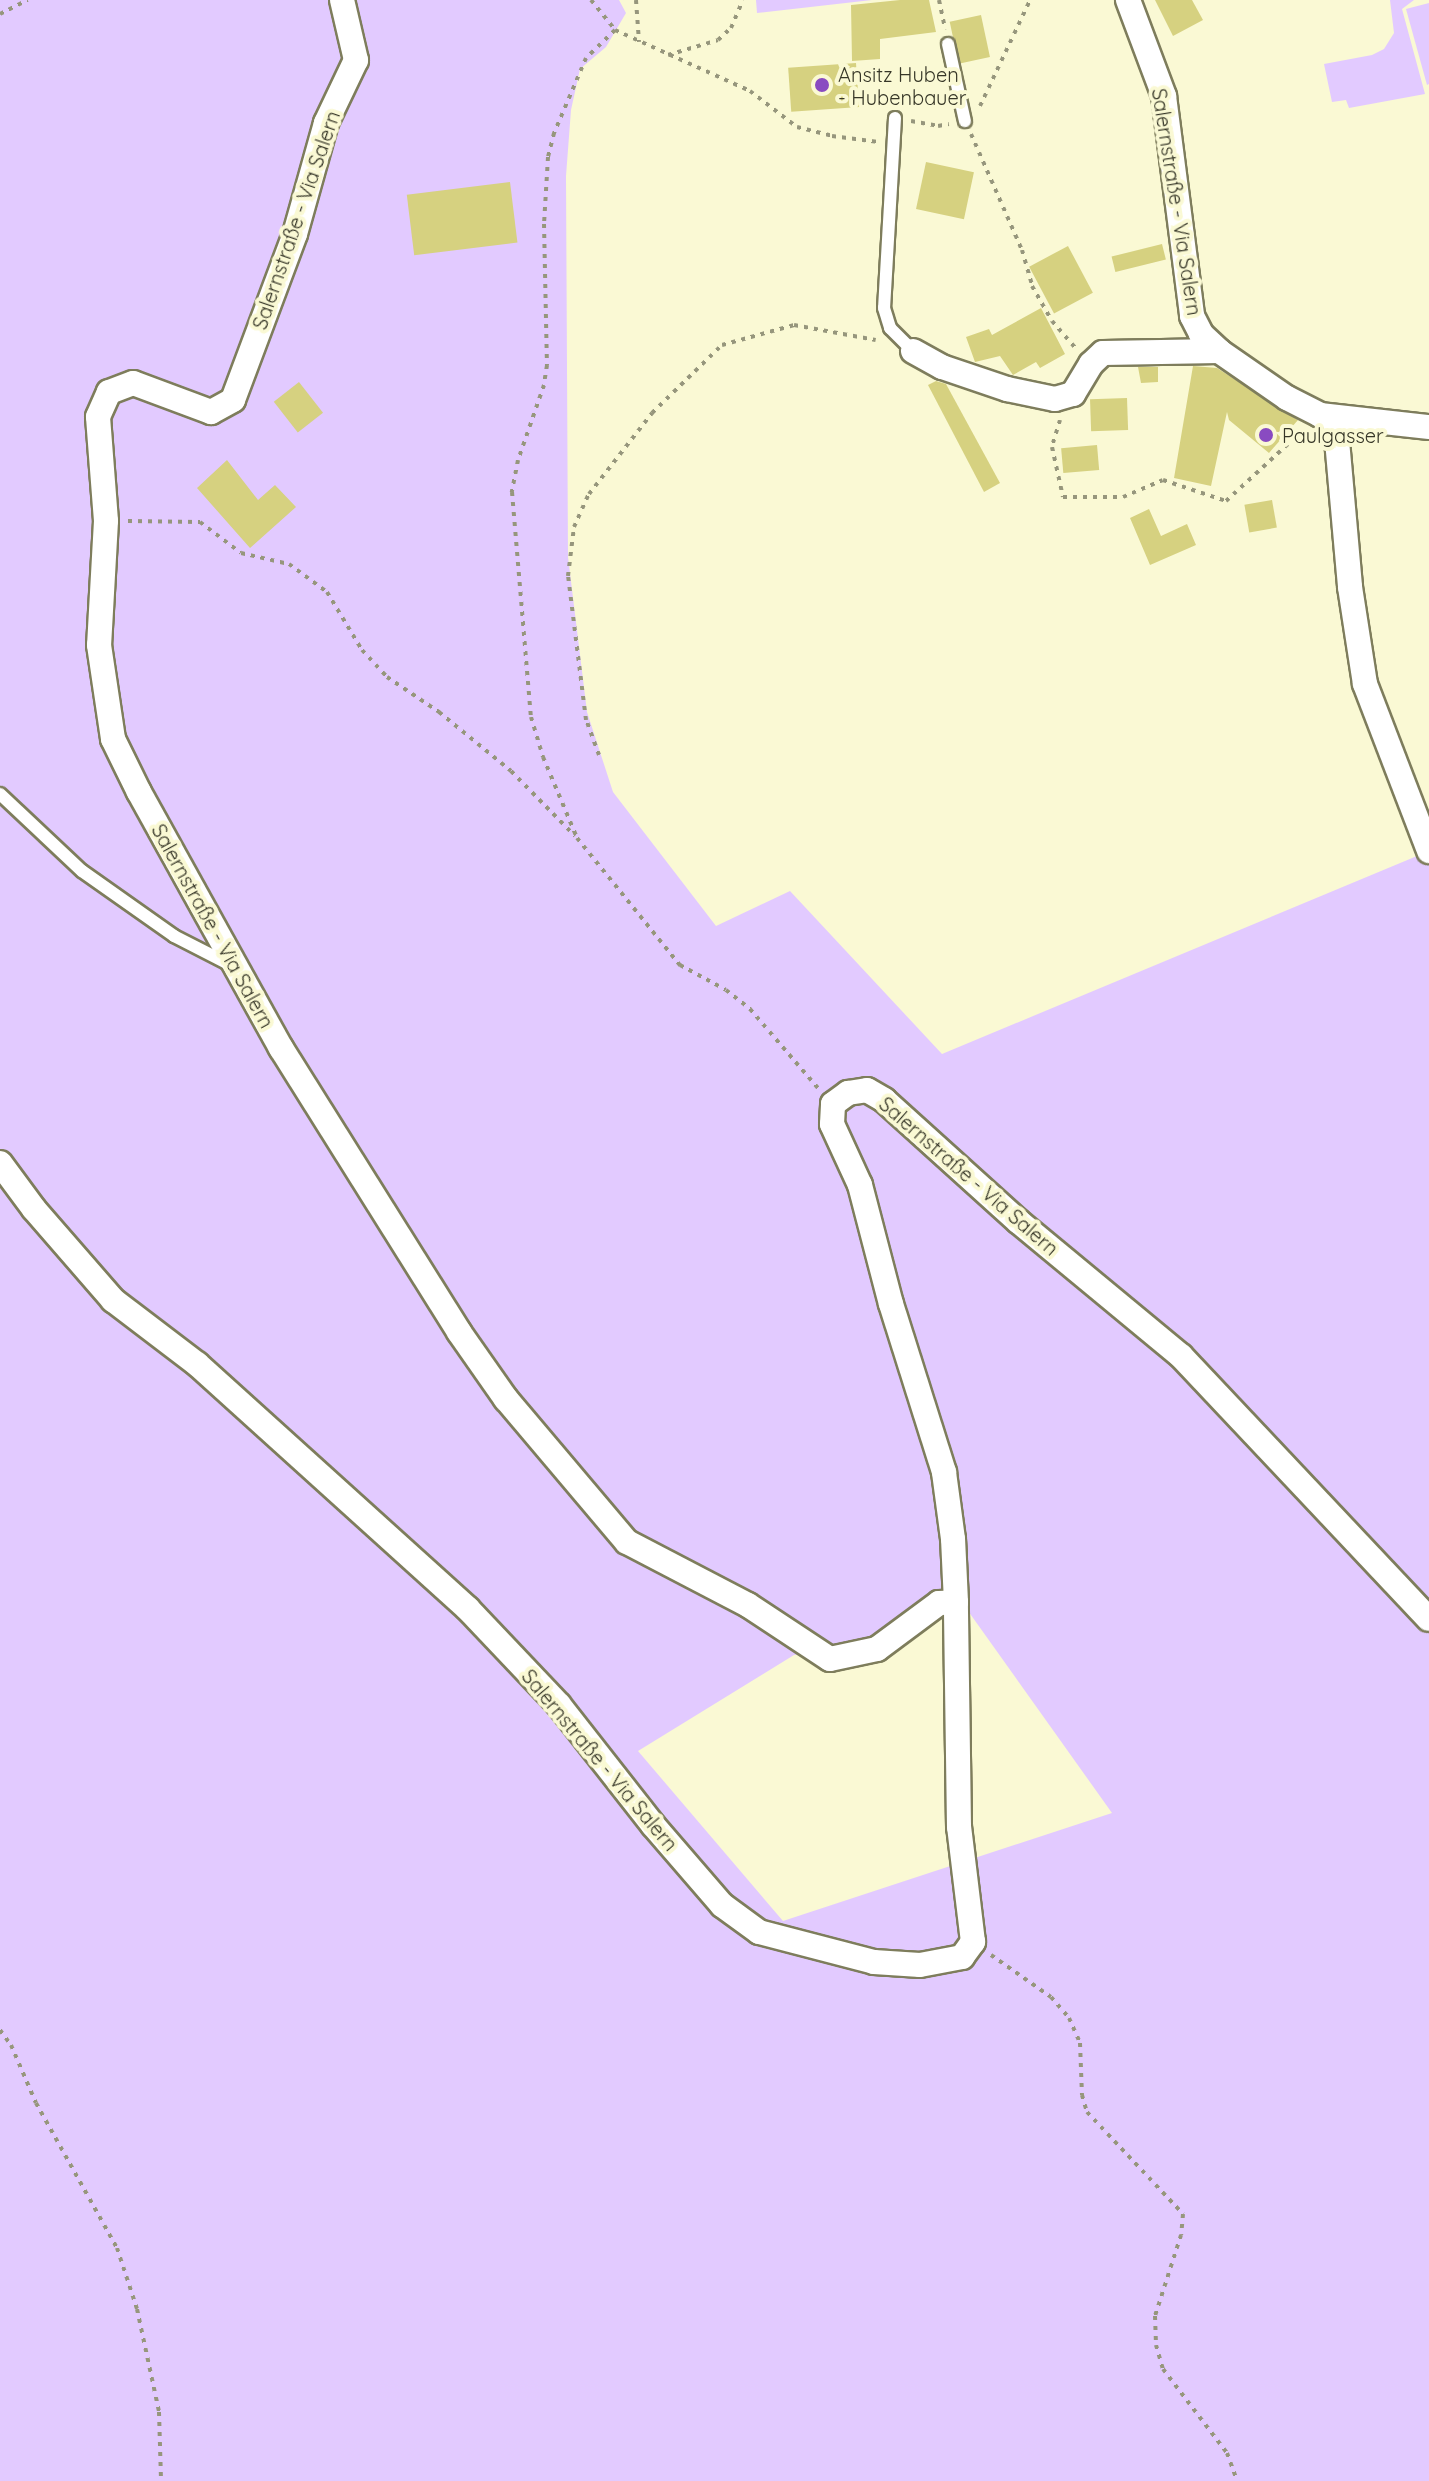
<!DOCTYPE html>
<meta charset="utf-8">
<style>
body{margin:0}
#map{position:relative;width:1429px;height:2481px;overflow:hidden;background:#faf9d4;font-family:Quicksand,sans-serif}
div>[style]{position:absolute}
.green>*{inset:0;background:#e2caff}
.building>*{inset:0;background:#d6d180;transform-origin:0 0}
.path>*{height:4px;margin-top:-2px;transform-origin:0;background:repeating-linear-gradient(90deg,#96967c 0 4px,transparent 0 10px)}
.roads{filter:drop-shadow(2px 0 #7e7d5c) drop-shadow(-2px 0 #7e7d5c) drop-shadow(0 2px #7e7d5c) drop-shadow(0 -2px #7e7d5c)}
.service>*{height:12px;margin:-6px;padding:0 6px;transform-origin:6px;border-radius:6px;background:#fff}
.minor>*{height:24px;margin:-12px;padding:0 12px;transform-origin:12px;border-radius:12px;background:#fff}
.dots>*{width:22px;height:22px;translate:-50% -50%;box-sizing:border-box;border:4px solid #faf9d4;border-radius:50%}
span{translate:-50% -50%;white-space:nowrap;text-align:center;line-height:1.15;-webkit-text-stroke:8px #faf9d4;paint-order:stroke}
.poi-label{font-size:20px;color:#363627}
.left{translate:0 -50%;text-align:left}
.street-label{font-size:20px;color:#363627}
</style>
<div id="map">
<div class="green">
<div style="clip-path:polygon(evenodd,0 0,619px 0,626px 13px,606px 47px,580px 69px,571px 110px,566px 176px,568px 557px,587px 712px,613px 792px,716px 926px,790px 891px,942px 1054px,1429px 851px,1429px 2481px,0 2481px,0 0,946px 1580px,1112px 1813px,783px 1921px,638px 1751px,794px 1655px,883px 1640px,932px 1607px,946px 1580px)"></div>
<div style="clip-path:polygon(756px 0,872px 0,757px 13px)"></div>
<div style="clip-path:polygon(1390px 0,1414px 0,1402px 9px,1425px 94px,1349px 108px,1346px 100px,1332px 102px,1324px 64px,1372px 55px,1384px 49px,1394px 33px)"></div>
<div style="clip-path:polygon(1429px 3px,1429px 84px,1427px 85px,1406px 9px)"></div>
</div>
<div class="building">
<div style="clip-path:polygon(900px 0,929px 0,936px 32px,880px 39px,880px 59px,852px 61px,851px 5px)"></div>
<div style="clip-path:polygon(1155px 0,1192px 0,1203px 20px,1173px 36px)"></div>
<div style="left:981px;top:15px;width:43px;height:32px;rotate:78deg"></div>
<div style="left:856px;top:63px;width:44px;height:68px;rotate:86deg"></div>
<div style="left:926px;top:162px;width:49px;height:48px;rotate:12deg"></div>
<div style="left:510px;top:182px;width:61px;height:104px;rotate:83deg"></div>
<div style="left:1162px;top:244px;width:16px;height:52px;rotate:76deg"></div>
<div style="left:1068px;top:246px;width:53px;height:44px;rotate:62deg"></div>
<div style="clip-path:polygon(1041px 308px,1065px 354px,1040px 368px,1036px 362px,1013px 375px,1000px 356px,975px 362px,966px 337px,989px 329px,992px 335px)"></div>
<div style="clip-path:polygon(1193px 366px,1217px 368px,1298px 420px,1269px 453px,1229px 420px,1227px 412px,1211px 486px,1174px 478px)"></div>
<div style="clip-path:polygon(1138px 367px,1158px 367px,1158px 382px,1141px 383px)"></div>
<div style="clip-path:polygon(936px 381px,946px 384px,1000px 483px,984px 492px,928px 385px)"></div>
<div style="left:299px;top:382px;width:39px;height:32px;rotate:52deg"></div>
<div style="left:1127px;top:398px;width:32px;height:37px;rotate:88deg"></div>
<div style="left:1097px;top:445px;width:25px;height:36px;rotate:85deg"></div>
<div style="clip-path:polygon(227px 460px,258px 500px,275px 485px,296px 507px,250px 548px,197px 488px)"></div>
<div style="left:1272px;top:500px;width:28px;height:28px;rotate:80deg"></div>
<div style="clip-path:polygon(1149px 509px,1161px 536px,1187px 524px,1196px 545px,1150px 565px,1130px 518px)"></div>
</div>
<div class="path">
<div style="left:591px;top:0;width:38px;rotate:51deg"></div>
<div style="left:615px;top:30px;width:148px;rotate:24.3deg"></div>
<div style="left:750px;top:91px;width:59px;rotate:37.5deg"></div>
<div style="left:797px;top:127px;width:36px;rotate:14deg"></div>
<div style="left:832px;top:136px;width:47px;rotate:7.3deg"></div>
<div style="left:636px;top:0;width:42px;rotate:85.9deg"></div>
<div style="left:939px;top:0;width:30px;rotate:78deg"></div>
<div style="left:0;top:14px;width:31px;rotate:-27deg"></div>
<div style="left:615px;top:30px;width:40px;rotate:136deg"></div>
<div style="left:586px;top:58px;width:82px;rotate:113.1deg"></div>
<div style="left:554px;top:133px;width:25px;rotate:104deg"></div>
<div style="left:548px;top:157px;width:67px;rotate:93.4deg"></div>
<div style="left:544px;top:224px;width:141px;rotate:88.8deg"></div>
<div style="left:547px;top:365px;width:20px;rotate:99deg"></div>
<div style="left:544px;top:385px;width:79px;rotate:109.1deg"></div>
<div style="left:518px;top:460px;width:33px;rotate:101deg"></div>
<div style="left:512px;top:492px;width:226px;rotate:85.2deg"></div>
<div style="left:531px;top:717px;width:42px;rotate:73.3deg"></div>
<div style="left:543px;top:757px;width:88px;rotate:67.2deg"></div>
<div style="left:577px;top:838px;width:164px;rotate:51deg"></div>
<div style="left:680px;top:965px;width:52px;rotate:28.5deg"></div>
<div style="left:726px;top:990px;width:31px;rotate:38deg"></div>
<div style="left:750px;top:1009px;width:104px;rotate:49.3deg"></div>
<div style="left:668px;top:55px;width:52px;rotate:-16.7deg"></div>
<div style="left:718px;top:40px;width:18px;rotate:-43deg"></div>
<div style="left:731px;top:28px;width:30px;rotate:-67deg"></div>
<div style="left:980px;top:106px;width:117px;rotate:-64.7deg"></div>
<div style="left:911px;top:121px;width:27px;rotate:10deg"></div>
<div style="left:938px;top:126px;width:11px;rotate:-10deg"></div>
<div style="left:971px;top:134px;width:127px;rotate:66.3deg"></div>
<div style="left:1022px;top:250px;width:37px;rotate:74deg"></div>
<div style="left:1032px;top:286px;width:40px;rotate:60.3deg"></div>
<div style="left:1052px;top:321px;width:35px;rotate:49deg"></div>
<div style="left:1060px;top:420px;width:28px;rotate:107deg"></div>
<div style="left:1052px;top:447px;width:51px;rotate:77.6deg"></div>
<div style="left:1063px;top:497px;width:60px"></div>
<div style="left:1123px;top:497px;width:43px;rotate:-23deg"></div>
<div style="left:1163px;top:480px;width:66px;rotate:18.4deg"></div>
<div style="left:1226px;top:501px;width:102px;rotate:-42.6deg"></div>
<div style="left:128px;top:521px;width:72px;rotate:0.8deg"></div>
<div style="left:200px;top:522px;width:51px;rotate:37.1deg"></div>
<div style="left:241px;top:553px;width:49px;rotate:12.9deg"></div>
<div style="left:289px;top:564px;width:47px;rotate:36.4deg"></div>
<div style="left:327px;top:592px;width:68px;rotate:58.9deg"></div>
<div style="left:362px;top:650px;width:37px;rotate:47deg"></div>
<div style="left:387px;top:677px;width:63px;rotate:33.9deg"></div>
<div style="left:439px;top:712px;width:93px;rotate:39.3deg"></div>
<div style="left:511px;top:771px;width:91px;rotate:45.4deg"></div>
<div style="left:599px;top:755px;width:37px;rotate:-110deg"></div>
<div style="left:586px;top:720px;width:145px;rotate:-97.1deg"></div>
<div style="left:568px;top:576px;width:49px;rotate:-83deg"></div>
<div style="left:574px;top:527px;width:36px;rotate:-66deg"></div>
<div style="left:589px;top:494px;width:103px;rotate:-52.1deg"></div>
<div style="left:652px;top:413px;width:98px;rotate:-44.2deg"></div>
<div style="left:722px;top:345px;width:75px;rotate:-15.5deg"></div>
<div style="left:794px;top:325px;width:83px;rotate:10.4deg"></div>
<div style="left:991px;top:1955px;width:73px;rotate:35deg"></div>
<div style="left:1051px;top:1997px;width:28px;rotate:49deg"></div>
<div style="left:1069px;top:2018px;width:27px;rotate:66deg"></div>
<div style="left:1080px;top:2043px;width:52px;rotate:87.8deg"></div>
<div style="left:1082px;top:2095px;width:18px;rotate:74deg"></div>
<div style="left:1087px;top:2112px;width:140px;rotate:46.7deg"></div>
<div style="left:1183px;top:2214px;width:21px;rotate:95deg"></div>
<div style="left:1181px;top:2235px;width:85px;rotate:107.8deg"></div>
<div style="left:1155px;top:2316px;width:29px;rotate:88deg"></div>
<div style="left:1156px;top:2345px;width:25px;rotate:74deg"></div>
<div style="left:1163px;top:2369px;width:106px;rotate:52.7deg"></div>
<div style="left:1227px;top:2453px;width:30px;rotate:70deg"></div>
<div style="left:0;top:2030px;width:19px;rotate:54deg"></div>
<div style="left:11px;top:2045px;width:63px;rotate:66.7deg"></div>
<div style="left:36px;top:2103px;width:166px;rotate:60.8deg"></div>
<div style="left:117px;top:2248px;width:64px;rotate:71.8deg"></div>
<div style="left:137px;top:2309px;width:105px;rotate:77.9deg"></div>
<div style="left:159px;top:2412px;width:69px;rotate:88.3deg"></div>
</div>
<div class="roads">
<div class="service">
<div style="left:948px;top:44px;width:79px;rotate:77.6deg"></div>
<div style="left:895px;top:118px;width:190px;rotate:93.3deg"></div>
<div style="left:884px;top:308px;width:21px;rotate:73deg"></div>
<div style="left:890px;top:328px;width:33px;rotate:45deg"></div>
<div style="left:0;top:794px;width:112px;rotate:43.2deg"></div>
<div style="left:82px;top:871px;width:113px;rotate:35.2deg"></div>
<div style="left:174px;top:936px;width:64px;rotate:27deg"></div>
</div>
<div class="minor">
<div style="left:342px;top:0;width:62px;rotate:76.9deg"></div>
<div style="left:356px;top:60px;width:70px;rotate:115.5deg"></div>
<div style="left:326px;top:123px;width:115px;rotate:105.6deg"></div>
<div style="left:295px;top:234px;width:177px;rotate:110.5deg"></div>
<div style="left:233px;top:400px;width:25px;rotate:151deg"></div>
<div style="left:211px;top:412px;width:83px;rotate:-159.6deg"></div>
<div style="left:133px;top:383px;width:26px;rotate:159deg"></div>
<div style="left:109px;top:392px;width:27px;rotate:114deg"></div>
<div style="left:98px;top:417px;width:104px;rotate:85.6deg"></div>
<div style="left:106px;top:521px;width:124px;rotate:93.2deg"></div>
<div style="left:99px;top:645px;width:95px;rotate:81.5deg"></div>
<div style="left:113px;top:739px;width:59px;rotate:63.9deg"></div>
<div style="left:139px;top:792px;width:293px;rotate:61deg"></div>
<div style="left:281px;top:1048px;width:335px;rotate:57.9deg"></div>
<div style="left:459px;top:1332px;width:82px;rotate:55deg"></div>
<div style="left:506px;top:1399px;width:187px;rotate:49.8deg"></div>
<div style="left:627px;top:1542px;width:136px;rotate:27.5deg"></div>
<div style="left:748px;top:1605px;width:98px;rotate:33.4deg"></div>
<div style="left:830px;top:1659px;width:48px;rotate:-12deg"></div>
<div style="left:877px;top:1649px;width:77px;rotate:-36.6deg"></div>
<div style="left:939px;top:1603px;width:17px;rotate:-3deg"></div>
<div style="left:1128px;top:0;width:103px;rotate:69.4deg"></div>
<div style="left:1164px;top:96px;width:222px;rotate:82.7deg"></div>
<div style="left:1192px;top:316px;width:20px;rotate:63deg"></div>
<div style="left:1201px;top:334px;width:25px;rotate:43deg"></div>
<div style="left:1219px;top:351px;width:83px;rotate:34.7deg"></div>
<div style="left:1287px;top:398px;width:37px;rotate:27deg"></div>
<div style="left:1320px;top:415px;width:110px;rotate:6.3deg"></div>
<div style="left:913px;top:351px;width:33px;rotate:29deg"></div>
<div style="left:942px;top:367px;width:69px;rotate:18.7deg"></div>
<div style="left:1007px;top:389px;width:49px;rotate:11.8deg"></div>
<div style="left:1055px;top:399px;width:19px;rotate:-16deg"></div>
<div style="left:1073px;top:394px;width:35px;rotate:-59deg"></div>
<div style="left:1091px;top:364px;width:16px;rotate:-43deg"></div>
<div style="left:1103px;top:353px;width:116px;rotate:-1deg"></div>
<div style="left:1335px;top:418px;width:170px;rotate:84.9deg"></div>
<div style="left:1350px;top:587px;width:98px;rotate:81.2deg"></div>
<div style="left:1365px;top:684px;width:179px;rotate:69deg"></div>
<div style="left:0;top:1163px;width:57px;rotate:53.5deg"></div>
<div style="left:34px;top:1209px;width:121px;rotate:49deg"></div>
<div style="left:113px;top:1300px;width:106px;rotate:37.3deg"></div>
<div style="left:197px;top:1364px;width:365px;rotate:42.1deg"></div>
<div style="left:468px;top:1609px;width:132px;rotate:46.5deg"></div>
<div style="left:559px;top:1705px;width:152px;rotate:51.9deg"></div>
<div style="left:653px;top:1825px;width:106px;rotate:49.2deg"></div>
<div style="left:722px;top:1905px;width:46px;rotate:36.1deg"></div>
<div style="left:759px;top:1932px;width:119px;rotate:14.6deg"></div>
<div style="left:874px;top:1962px;width:46px;rotate:3.7deg"></div>
<div style="left:920px;top:1965px;width:43px;rotate:-10.8deg"></div>
<div style="left:962px;top:1957px;width:19px;rotate:-54deg"></div>
<div style="left:973px;top:1942px;width:116px;rotate:-96.9deg"></div>
<div style="left:959px;top:1827px;width:225px;rotate:-90.8deg"></div>
<div style="left:956px;top:1602px;width:63px;rotate:-92.7deg"></div>
<div style="left:953px;top:1539px;width:68px;rotate:-97.7deg"></div>
<div style="left:944px;top:1472px;width:176px;rotate:-107.5deg"></div>
<div style="left:891px;top:1304px;width:123px;rotate:-104.6deg"></div>
<div style="left:860px;top:1185px;width:67px;rotate:-114.7deg"></div>
<div style="left:832px;top:1124px;width:20px;rotate:-87deg"></div>
<div style="left:833px;top:1104px;width:19px;rotate:-36deg"></div>
<div style="left:848px;top:1093px;width:19px;rotate:-9deg"></div>
<div style="left:867px;top:1090px;width:20px;rotate:30deg"></div>
<div style="left:884px;top:1100px;width:182px;rotate:42.1deg"></div>
<div style="left:1019px;top:1222px;width:210px;rotate:39.6deg"></div>
<div style="left:1181px;top:1356px;width:361px;rotate:46.7deg"></div>
</div>
</div>
<div class="dots">
<div style="left:822px;top:85px;background:#894bc1"></div>
<div style="left:1266px;top:435px;background:#894bc1"></div>
</div>
<div class="poi-label">
<span class="left" style="left:838px;top:86px">Ansitz Huben<br>- Hubenbauer</span>
<span class="left" style="left:1282px;top:435px">Paulgasser</span>
</div>
<div class="street-label">
<span style="left:1177px;top:202px;rotate:81deg">Salernstraße - Via Salern</span>
<span style="left:296px;top:220px;rotate:-71deg">Salernstraße - Via Salern</span>
<span style="left:213px;top:926px;rotate:61deg">Salernstraße - Via Salern</span>
<span style="left:969px;top:1176px;rotate:41deg">Salernstraße - Via Salern</span>
<span style="left:600px;top:1760px;rotate:50deg">Salernstraße - Via Salern</span>
</div>
</div>
